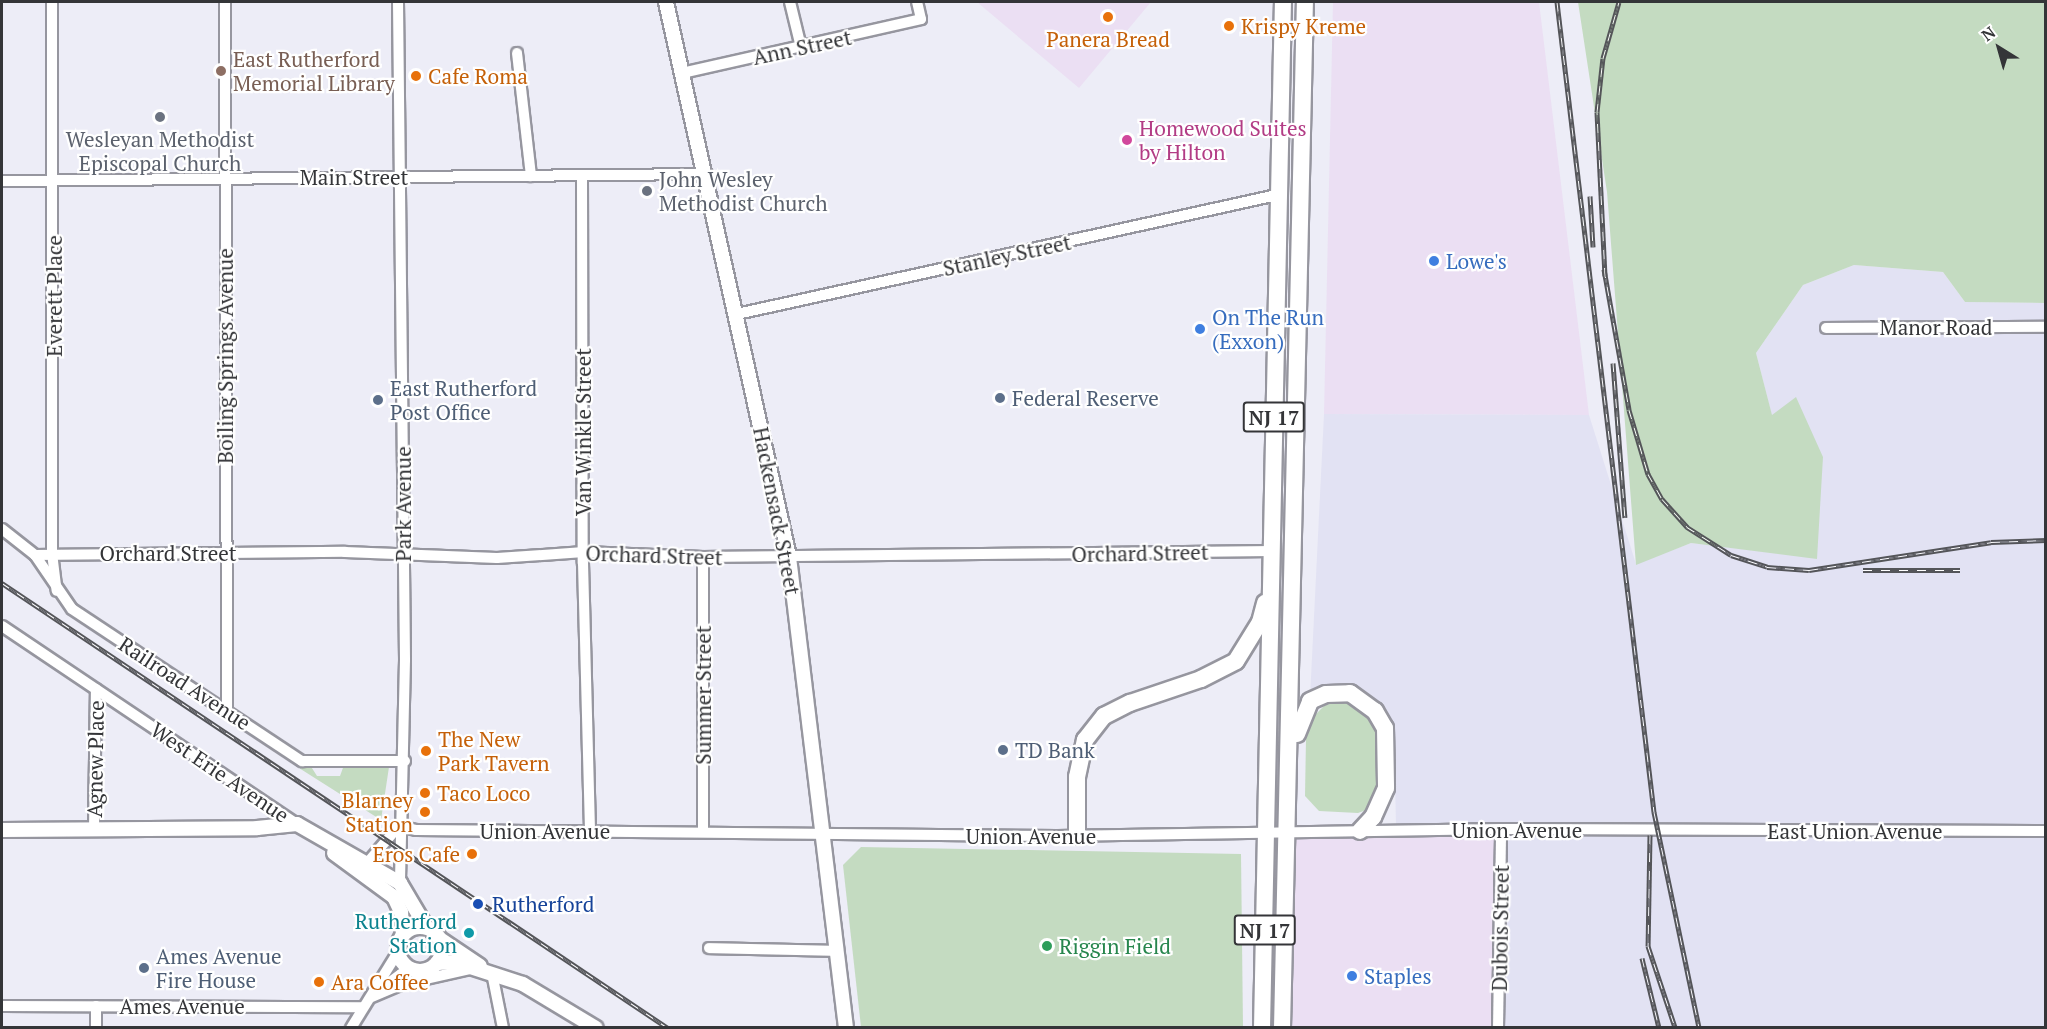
<!DOCTYPE html>
<style>
body{margin:0}
#map{position:relative;width:2047px;height:1029px;overflow:hidden;background:#ededf7;font-family:"PT Serif",serif}
div>[style]{position:absolute}
.commercial>*{inset:0;background:#ebdff3;transform-origin:0 0}
.built>*{inset:0;background:#e2e2f3}
.green>*{inset:0;background:#c4dbc1}
.roads{filter:drop-shadow(2px 0 #96969f) drop-shadow(-2px 0 #96969f) drop-shadow(0 2px #96969f) drop-shadow(0 -2px #96969f)}
.minor>*{height:10px;margin:-5px;padding:0 5px;transform-origin:5px;border-radius:5px;background:#fff}
.major>*{height:14px;margin:-7px;padding:0 7px;transform-origin:7px;border-radius:7px;background:#fff}
.major>.ring{margin:-7px;padding:0;box-sizing:content-box;background:none;border:14px solid #fff;border-radius:50%}
.highway>*{height:16px;margin:-8px;padding:0 8px;transform-origin:8px;border-radius:8px;background:#fff}
.rail>*{height:5px;margin-top:-2.5px;transform-origin:0;background:repeating-linear-gradient(90deg,#fff 0 9px,#545559 0 18px);box-sizing:border-box;border-block:2px solid #545559}
.dots>*{width:16px;height:16px;translate:-50% -50%;box-sizing:border-box;border:3px solid #fff;border-radius:50%}
span{translate:-50% -50%;white-space:nowrap;text-align:center;line-height:1.15;-webkit-text-stroke:4.5px #fff;paint-order:stroke}
.shield-label span{padding:2px 4px;background:#fff;border:2px solid;border-radius:4px;-webkit-text-stroke-width:0}
.shield-label{font-size:20px;color:#343538;font-weight:700}
.food-label{font-size:21px;color:#c56008}
.left{translate:0 -50%;text-align:left}
.right{translate:-100% -50%;text-align:right}
.street-label{font-size:21px;color:#343538}
.education-label{font-size:21px;color:#785e54}
.hotel-label{font-size:21px;color:#b23c85}
.worship-label{font-size:21px;color:#5b616d}
.shop-label{font-size:21px;color:#366cbe}
.service-label{font-size:21px;color:#4e5e75}
.transit-label{font-size:21px;color:#164399}
.culture-label{font-size:21px;color:#0d838f}
.leisure-label{font-size:21px;color:#27864d}
.frame{position:absolute;inset:0;border:3px solid #343538;pointer-events:none}
.north{position:absolute;left:1969px;top:18px;width:60px;height:60px;-webkit-text-stroke:4px #fff;paint-order:stroke;rotate:323deg;font-size:16px;font-weight:700;line-height:24px;text-align:center;color:#343538}
.north::after{content:'';display:block;margin:auto;width:21px;height:27px;background:#343538;clip-path:polygon(50% 0,100% 100%,50% 72%,0 100%)}
</style>
<div id="map">
<div class="commercial">
<div style="clip-path:polygon(977px 2px,1151px 2px,1079px 88px)"></div>
<div style="clip-path:polygon(1333px 2px,1539px 2px,1589px 415px,1324px 414px)"></div>
<div style="left:1501px;top:829px;width:198px;height:213px;rotate:89deg"></div>
</div>
<div class="built">
<div style="clip-path:polygon(1854px 265px,1943px 272px,1965px 302px,2045px 303px,2045px 1027px,1499px 1027px,1501px 828px,1396px 826px,1394px 730px,1386px 712px,1374px 698px,1360px 691px,1310px 698px,1324px 414px,1589px 415px,1636px 564px,1691px 543px,1817px 558px,1796px 398px,1772px 416px,1756px 353px,1803px 285px)"></div>
</div>
<div class="green">
<div style="clip-path:polygon(1578px 2px,2045px 2px,2045px 303px,1965px 302px,1943px 272px,1854px 265px,1803px 285px,1756px 353px,1772px 415px,1796px 397px,1823px 457px,1817px 559px,1691px 543px,1636px 565px,1607px 192px)"></div>
<div style="clip-path:polygon(1337px 701px,1349px 702px,1368px 712px,1379px 731px,1379px 790px,1369px 809px,1358px 813px,1319px 811px,1305px 796px,1306px 739px,1311px 719px,1324px 706px)"></div>
<div style="clip-path:polygon(301px 764px,310px 765px,317px 776px,340px 776px,344px 765px,389px 767px,381px 820px,299px 768px)"></div>
<div style="clip-path:polygon(861px 847px,1241px 854px,1243px 1027px,861px 1027px,843px 865px)"></div>
</div>
<div class="roads">
<div class="minor">
<div style="left:52px;top:2px;width:551px;rotate:90deg"></div>
<div style="left:52px;top:553px;width:38px;rotate:83deg"></div>
<div style="left:225px;top:2px;width:709px;rotate:89.84deg"></div>
<div style="left:398px;top:2px;width:658px;rotate:89.39deg"></div>
<div style="left:405px;top:660px;width:223px;rotate:91.3deg"></div>
<div style="left:790px;top:2px;width:46px;rotate:76.3deg"></div>
<div style="left:517px;top:53px;width:124px;rotate:83.5deg"></div>
<div style="left:682px;top:73px;width:245px;rotate:-12.7deg"></div>
<div style="left:921px;top:19px;width:17px;rotate:-103deg"></div>
<div style="left:582px;top:177px;width:386px;rotate:89.9deg"></div>
<div style="left:583px;top:563px;width:269px;rotate:88.5deg"></div>
<div style="left:2px;top:181px;width:705px;rotate:-0.57deg"></div>
<div style="left:737px;top:314px;width:553px;rotate:-12.43deg"></div>
<div style="left:1826px;top:328px;width:220px;rotate:-0.3deg"></div>
<div style="left:2px;top:529px;width:42px;rotate:38.2deg"></div>
<div style="left:35px;top:555px;width:65px;rotate:55.6deg"></div>
<div style="left:72px;top:609px;width:276px;rotate:33.5deg"></div>
<div style="left:302px;top:761px;width:103px"></div>
<div style="left:35px;top:555px;width:310px;rotate:-0.6deg"></div>
<div style="left:345px;top:552px;width:152px;rotate:2.3deg"></div>
<div style="left:497px;top:558px;width:87px;rotate:-3.9deg"></div>
<div style="left:584px;top:552px;width:119px;rotate:2.4deg"></div>
<div style="left:703px;top:557px;width:570px;rotate:-0.6deg"></div>
<div style="left:703px;top:557px;width:275px;rotate:90deg"></div>
<div style="left:2px;top:626px;width:355px;rotate:33.9deg"></div>
<div style="left:399px;top:826px;width:17px;rotate:13deg"></div>
<div style="left:416px;top:830px;width:642px;rotate:0.54deg"></div>
<div style="left:1058px;top:836px;width:443px;rotate:-0.9deg"></div>
<div style="left:1501px;top:829px;width:545px;rotate:0.21deg"></div>
<div style="left:94px;top:829px;width:140px;rotate:-89.2deg"></div>
<div style="left:368px;top:862px;width:48px;rotate:-49.3deg"></div>
<div style="left:709px;top:948px;width:128px;rotate:1.3deg"></div>
<div style="left:492px;top:973px;width:56px;rotate:78.7deg"></div>
<div style="left:379px;top:990px;width:27px;rotate:-36deg"></div>
<div style="left:401px;top:974px;width:14px;rotate:-17deg"></div>
<div style="left:372px;top:997px;width:34px;rotate:-23deg"></div>
<div style="left:403px;top:984px;width:74px;rotate:-12.5deg"></div>
<div style="left:2px;top:1006px;width:360px;rotate:0.2deg"></div>
<div style="left:96px;top:1006px;width:22px;rotate:90deg"></div>
<div style="left:351px;top:1028px;width:89px;rotate:-58.3deg"></div>
<div style="left:1498px;top:1028px;width:199px;rotate:-89.1deg"></div>
</div>
<div class="major">
<div style="left:666px;top:2px;width:568px;rotate:77.5deg"></div>
<div style="left:789px;top:557px;width:474px;rotate:83.1deg"></div>
<div style="left:297px;top:824px;width:119px;rotate:29.8deg"></div>
<div style="left:400px;top:883px;width:51px;rotate:59.4deg"></div>
<div style="left:2px;top:830px;width:255px;rotate:-0.4deg"></div>
<div style="left:257px;top:828px;width:40px;rotate:-5.7deg"></div>
<div style="left:334px;top:853px;width:74px;rotate:36.3deg"></div>
<div style="left:394px;top:897px;width:17px;rotate:65deg"></div>
<div style="left:401px;top:912px;width:23px;rotate:85deg"></div>
<div class="ring" style="left:398px;top:927px;width:30px;height:30px"></div>
<div style="left:440px;top:939px;width:48px;rotate:34deg"></div>
<div style="left:437px;top:963px;width:18px;rotate:-3deg"></div>
<div style="left:455px;top:962px;width:71px;rotate:17.9deg"></div>
<div style="left:523px;top:984px;width:85px;rotate:31.1deg"></div>
</div>
<div class="highway">
<div style="left:1297px;top:734px;width:35px;rotate:-68deg"></div>
<div style="left:1310px;top:701px;width:17px;rotate:-24deg"></div>
<div style="left:1326px;top:694px;width:24px;rotate:-2deg"></div>
<div style="left:1350px;top:693px;width:31px;rotate:36deg"></div>
<div style="left:1375px;top:711px;width:20px;rotate:60deg"></div>
<div style="left:1385px;top:728px;width:60px;rotate:89deg"></div>
<div style="left:1386px;top:788px;width:32px;rotate:114deg"></div>
<div style="left:1373px;top:817px;width:19px;rotate:133deg"></div>
<div style="left:1077px;top:836px;width:59px;rotate:-90deg"></div>
<div style="left:1077px;top:777px;width:38px;rotate:-78deg"></div>
<div style="left:1085px;top:740px;width:31px;rotate:-52deg"></div>
<div style="left:1104px;top:716px;width:29px;rotate:-27deg"></div>
<div style="left:1130px;top:703px;width:75px;rotate:-18.7deg"></div>
<div style="left:1201px;top:679px;width:39px;rotate:-27deg"></div>
<div style="left:1236px;top:661px;width:46px;rotate:-58.4deg"></div>
<div style="left:1260px;top:622px;width:20px;rotate:-75deg"></div>
<div style="left:1262px;top:1028px;width:1026px;rotate:-88.83deg"></div>
<div style="left:1282px;top:1028px;width:1026px;rotate:-88.72deg"></div>
</div>
</div>
<div class="rail">
<div style="left:1557px;top:2px;width:816px;rotate:83.17deg"></div>
<div style="left:1654px;top:812px;width:221px;rotate:78.2deg"></div>
<div style="left:1590px;top:196px;width:51px;rotate:86.6deg"></div>
<div style="left:1604px;top:269px;width:143px;rotate:79.9deg"></div>
<div style="left:1629px;top:410px;width:67px;rotate:73.5deg"></div>
<div style="left:1648px;top:474px;width:29px;rotate:61deg"></div>
<div style="left:1662px;top:499px;width:38px;rotate:48deg"></div>
<div style="left:1687px;top:527px;width:52px;rotate:32.5deg"></div>
<div style="left:1731px;top:555px;width:38px;rotate:18deg"></div>
<div style="left:1767px;top:567px;width:42px;rotate:4.1deg"></div>
<div style="left:1809px;top:570px;width:184px;rotate:-8.7deg"></div>
<div style="left:1991px;top:542px;width:55px;rotate:-2.1deg"></div>
<div style="left:1605px;top:276px;width:164px;rotate:-92.8deg"></div>
<div style="left:1597px;top:112px;width:54px;rotate:-83.7deg"></div>
<div style="left:1603px;top:58px;width:58px;rotate:-74.1deg"></div>
<div style="left:1613px;top:363px;width:155px;rotate:85.6deg"></div>
<div style="left:1863px;top:570px;width:97px"></div>
<div style="left:2px;top:583px;width:801px;rotate:33.75deg"></div>
<div style="left:1650px;top:835px;width:111px;rotate:91deg"></div>
<div style="left:1648px;top:946px;width:85px;rotate:71.6deg"></div>
<div style="left:1642px;top:958px;width:72px;rotate:76.3deg"></div>
</div>
<div class="dots">
<div style="left:1108px;top:17px;background:#e8710a"></div>
<div style="left:1229px;top:26px;background:#e8710a"></div>
<div style="left:221px;top:71px;background:#8d6e63"></div>
<div style="left:416px;top:76px;background:#e8710a"></div>
<div style="left:160px;top:117px;background:#6b7280"></div>
<div style="left:1127px;top:140px;background:#d1479c"></div>
<div style="left:647px;top:191px;background:#6b7280"></div>
<div style="left:1434px;top:261px;background:#3f7fe0"></div>
<div style="left:1200px;top:329px;background:#3f7fe0"></div>
<div style="left:1000px;top:398px;background:#5c6f8a"></div>
<div style="left:378px;top:400px;background:#5c6f8a"></div>
<div style="left:1003px;top:750px;background:#5c6f8a"></div>
<div style="left:426px;top:751px;background:#e8710a"></div>
<div style="left:425px;top:793px;background:#e8710a"></div>
<div style="left:425px;top:812px;background:#e8710a"></div>
<div style="left:472px;top:854px;background:#e8710a"></div>
<div style="left:478px;top:904px;background:#1a4fb4"></div>
<div style="left:469px;top:933px;background:#0f9aa8"></div>
<div style="left:1047px;top:946px;background:#2e9e5b"></div>
<div style="left:144px;top:968px;background:#5c6f8a"></div>
<div style="left:1352px;top:976px;background:#3f7fe0"></div>
<div style="left:319px;top:982px;background:#e8710a"></div>
</div>
<div class="shield-label">
<span style="left:1274px;top:417px">NJ 17</span>
<span style="left:1265px;top:930px">NJ 17</span>
</div>
<div class="food-label">
<span class="left" style="left:1241px;top:26px">Krispy Kreme</span>
<span style="left:1108px;top:39px">Panera Bread</span>
<span class="left" style="left:428px;top:76px">Cafe Roma</span>
<span class="left" style="left:438px;top:751px">The New<br>Park Tavern</span>
<span class="left" style="left:437px;top:793px">Taco Loco</span>
<span class="right" style="left:413px;top:812px">Blarney<br>Station</span>
<span class="right" style="left:460px;top:854px">Eros Cafe</span>
<span class="left" style="left:331px;top:982px">Ara Coffee</span>
</div>
<div class="street-label">
<span style="left:802px;top:47px;rotate:-12deg">Ann Street</span>
<span style="left:354px;top:177px">Main Street</span>
<span style="left:1007px;top:255px;rotate:-12deg">Stanley Street</span>
<span style="left:54px;top:296px;rotate:-90deg">Everett Place</span>
<span style="left:1936px;top:327px">Manor Road</span>
<span style="left:225px;top:356px;rotate:-90deg">Boiling Springs Avenue</span>
<span style="left:583px;top:432px;rotate:-90deg">Van Winkle Street</span>
<span style="left:403px;top:504px;rotate:-90deg">Park Avenue</span>
<span style="left:777px;top:511px;rotate:79deg">Hackensack Street</span>
<span style="left:168px;top:553px">Orchard Street</span>
<span style="left:1140px;top:553px;rotate:-1deg">Orchard Street</span>
<span style="left:654px;top:555px;rotate:2deg">Orchard Street</span>
<span style="left:185px;top:683px;rotate:33deg">Railroad Avenue</span>
<span style="left:703px;top:695px;rotate:-90deg">Summer Street</span>
<span style="left:95px;top:759px;rotate:-89deg">Agnew Place</span>
<span style="left:220px;top:772px;rotate:34deg">West Erie Avenue</span>
<span style="left:1517px;top:830px">Union Avenue</span>
<span style="left:545px;top:831px">Union Avenue</span>
<span style="left:1855px;top:831px">East Union Avenue</span>
<span style="left:1031px;top:836px">Union Avenue</span>
<span style="left:1500px;top:928px;rotate:-89deg">Dubois Street</span>
<span style="left:182px;top:1006px">Ames Avenue</span>
</div>
<div class="education-label">
<span class="left" style="left:233px;top:71px">East Rutherford<br>Memorial Library</span>
</div>
<div class="hotel-label">
<span class="left" style="left:1139px;top:140px">Homewood Suites<br>by Hilton</span>
</div>
<div class="worship-label">
<span style="left:160px;top:151px">Wesleyan Methodist<br>Episcopal Church</span>
<span class="left" style="left:659px;top:191px">John Wesley<br>Methodist Church</span>
</div>
<div class="shop-label">
<span class="left" style="left:1446px;top:261px">Lowe's</span>
<span class="left" style="left:1212px;top:329px">On The Run<br>(Exxon)</span>
<span class="left" style="left:1364px;top:976px">Staples</span>
</div>
<div class="service-label">
<span class="left" style="left:390px;top:400px">East Rutherford<br>Post Office</span>
<span class="left" style="left:1012px;top:398px">Federal Reserve</span>
<span class="left" style="left:1015px;top:750px">TD Bank</span>
<span class="left" style="left:156px;top:968px">Ames Avenue<br>Fire House</span>
</div>
<div class="transit-label">
<span class="left" style="left:492px;top:904px">Rutherford</span>
</div>
<div class="culture-label">
<span class="right" style="left:457px;top:933px">Rutherford<br>Station</span>
</div>
<div class="leisure-label">
<span class="left" style="left:1059px;top:946px">Riggin Field</span>
</div>
<div class="frame"></div>
<div class="north">N</div>
</div>
